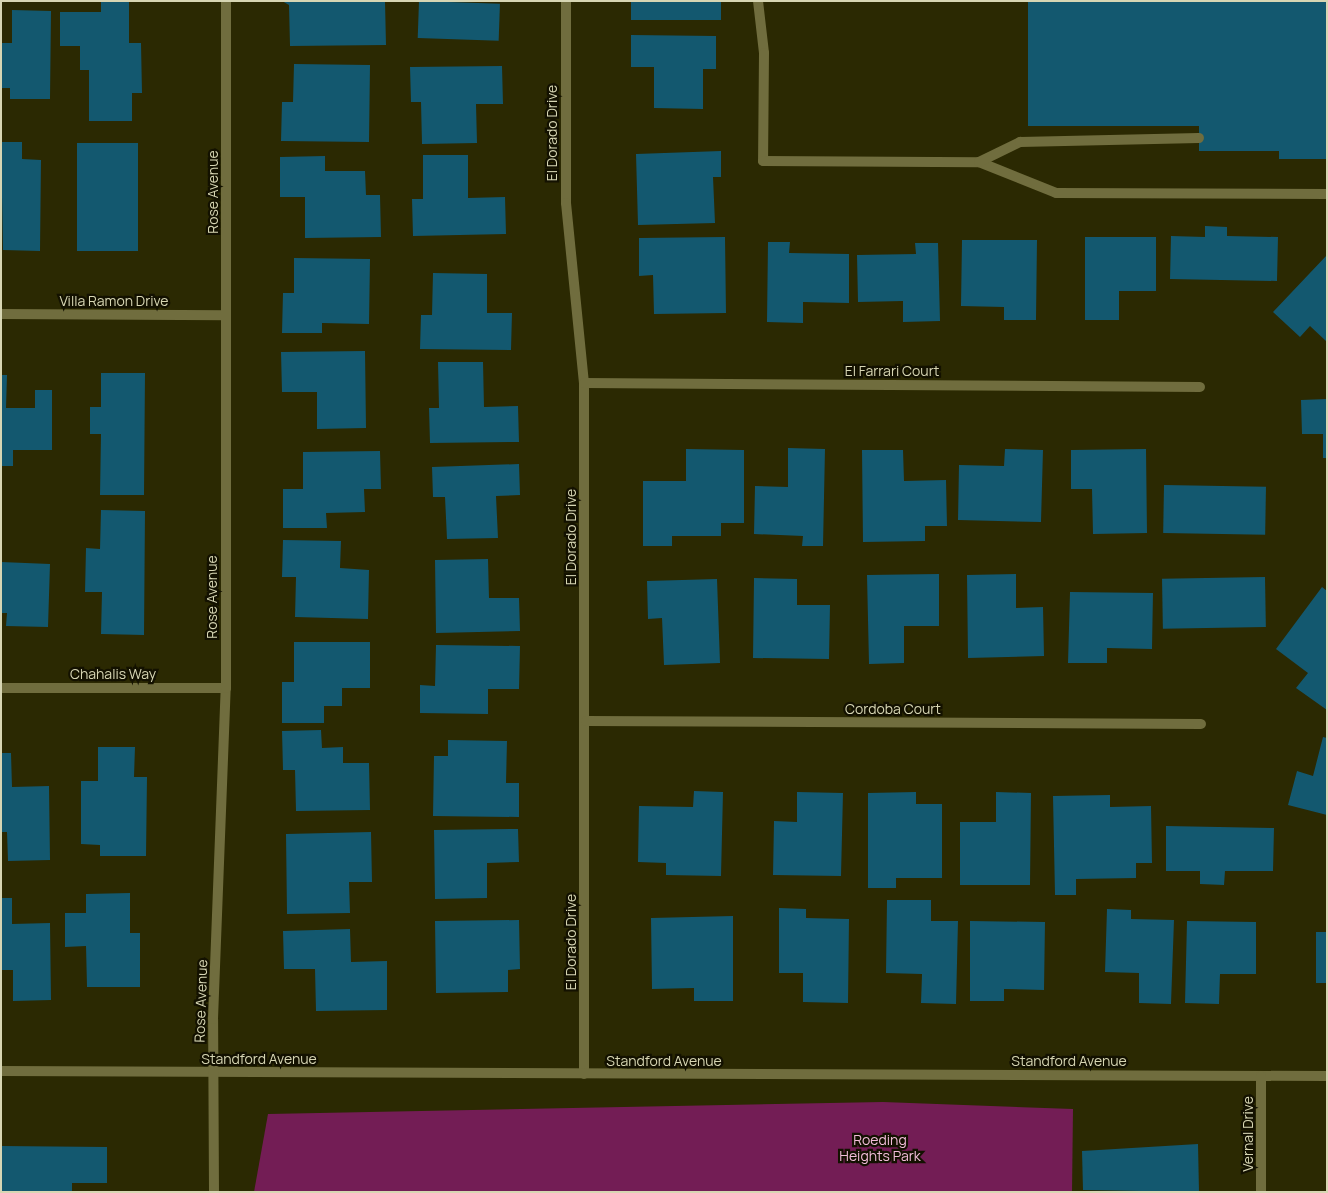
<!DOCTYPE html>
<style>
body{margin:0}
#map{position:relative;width:1328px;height:1193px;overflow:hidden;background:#2b2902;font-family:Manrope,sans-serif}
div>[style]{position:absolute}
.green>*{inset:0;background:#731d55}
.building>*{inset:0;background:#13586f;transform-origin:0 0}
.service>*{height:10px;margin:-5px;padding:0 5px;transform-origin:5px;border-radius:5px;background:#706d3e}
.minor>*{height:10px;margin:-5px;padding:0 5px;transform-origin:5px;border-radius:5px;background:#706d3e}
span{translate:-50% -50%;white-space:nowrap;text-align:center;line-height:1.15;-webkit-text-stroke:4.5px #131100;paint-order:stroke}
.street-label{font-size:14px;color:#d7d6b3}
.park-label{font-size:14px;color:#f2bdd9}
.frame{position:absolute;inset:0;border:2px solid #d7d6b3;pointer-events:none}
</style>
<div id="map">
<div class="green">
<div style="clip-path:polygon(883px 1102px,1073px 1109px,1072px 1192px,254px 1192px,268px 1114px)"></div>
</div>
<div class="building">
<div style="clip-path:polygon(101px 1px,129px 1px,129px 43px,141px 43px,142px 93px,132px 93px,132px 121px,89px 121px,89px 70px,80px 70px,80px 46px,60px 46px,60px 12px,101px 12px)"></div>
<div style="clip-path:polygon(282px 1px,385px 1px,386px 45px,290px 46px,289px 5px)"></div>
<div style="left:419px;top:1px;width:81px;height:37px;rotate:2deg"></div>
<div style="left:631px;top:1px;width:90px;height:19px"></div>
<div style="clip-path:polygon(1028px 1px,1327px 1px,1327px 159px,1279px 159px,1279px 151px,1199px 151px,1199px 126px,1028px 126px)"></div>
<div style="clip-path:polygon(12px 10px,51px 11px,50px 99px,10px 99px,10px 88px,1px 88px,1px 43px,12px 43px)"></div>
<div style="clip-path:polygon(631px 35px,716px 36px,716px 69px,703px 69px,703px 109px,654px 108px,654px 67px,631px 67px)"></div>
<div style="clip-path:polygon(294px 64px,370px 65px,369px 142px,281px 141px,282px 102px,293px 102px)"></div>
<div style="clip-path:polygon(502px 66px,503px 104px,476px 104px,477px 143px,422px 144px,421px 102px,411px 102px,410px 67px)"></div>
<div style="clip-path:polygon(1px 142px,22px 142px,22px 159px,41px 160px,40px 251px,3px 250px)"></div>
<div style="left:77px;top:143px;width:61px;height:108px"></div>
<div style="clip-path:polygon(721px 151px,721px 177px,713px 177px,715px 223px,638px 225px,636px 154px)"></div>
<div style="clip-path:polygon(423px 155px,468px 155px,468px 198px,505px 197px,506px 234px,413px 236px,412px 199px,423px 199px)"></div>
<div style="clip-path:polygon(325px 156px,325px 171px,365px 171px,366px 195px,380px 195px,381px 237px,305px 238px,305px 197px,280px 197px,280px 157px)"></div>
<div style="clip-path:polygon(1205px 226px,1227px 227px,1227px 236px,1278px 237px,1277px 281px,1170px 279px,1171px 236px,1205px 237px)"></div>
<div style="clip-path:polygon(725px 237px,726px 313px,654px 314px,653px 275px,639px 276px,639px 238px)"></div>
<div style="clip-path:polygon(1085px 237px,1156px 237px,1156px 291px,1119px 291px,1119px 320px,1085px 320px)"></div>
<div style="clip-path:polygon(962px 240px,1037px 240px,1036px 320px,1004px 320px,1004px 307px,961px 306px)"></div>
<div style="clip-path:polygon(768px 242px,790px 242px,789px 253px,849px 254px,849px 303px,803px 302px,803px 323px,767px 322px)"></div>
<div style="clip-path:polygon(915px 243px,938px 243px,940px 321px,903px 322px,903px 301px,858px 302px,857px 255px,916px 254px)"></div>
<div style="clip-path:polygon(1327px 255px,1327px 342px,1310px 326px,1300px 337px,1273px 312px)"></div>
<div style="clip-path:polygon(294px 258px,370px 259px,369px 324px,322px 323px,322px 333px,282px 333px,283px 293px,294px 293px)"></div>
<div style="clip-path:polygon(433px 273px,487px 274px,487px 313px,512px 313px,511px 350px,420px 349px,421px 315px,432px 315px)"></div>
<div style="clip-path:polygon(365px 351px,366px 428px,317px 429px,317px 392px,282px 392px,281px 352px)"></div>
<div style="clip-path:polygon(438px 362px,483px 362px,484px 407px,518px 406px,519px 442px,430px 443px,429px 408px,439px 408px)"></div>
<div style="clip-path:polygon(101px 373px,145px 373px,144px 495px,100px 495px,101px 434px,90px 434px,90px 407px,101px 407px)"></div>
<div style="clip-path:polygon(1px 375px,7px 375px,6px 408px,35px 408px,35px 390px,52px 390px,52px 450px,13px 450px,13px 466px,1px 466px)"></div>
<div style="clip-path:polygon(1327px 399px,1327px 458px,1323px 458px,1323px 434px,1302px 434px,1301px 400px)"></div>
<div style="clip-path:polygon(788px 448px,825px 449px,823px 546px,802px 546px,803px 536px,754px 534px,755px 486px,788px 487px)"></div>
<div style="clip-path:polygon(686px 449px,744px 450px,744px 523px,721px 523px,721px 536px,672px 536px,672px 546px,643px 546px,643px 481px,686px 481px)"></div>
<div style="clip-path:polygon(1005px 449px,1043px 450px,1041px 522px,958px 520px,959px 465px,1004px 466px)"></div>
<div style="clip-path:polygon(1146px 449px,1147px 533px,1093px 534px,1092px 489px,1071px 489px,1071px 450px)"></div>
<div style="clip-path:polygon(862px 450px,903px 450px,904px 481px,946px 480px,947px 526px,925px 526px,925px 541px,863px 542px)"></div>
<div style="clip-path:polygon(380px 451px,381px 489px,364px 489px,365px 512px,326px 513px,327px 528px,283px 528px,283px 489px,303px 489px,303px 452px)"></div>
<div style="clip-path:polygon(519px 464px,520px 495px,496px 496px,498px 538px,447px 539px,445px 497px,433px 497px,432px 467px)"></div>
<div style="left:1164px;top:485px;width:102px;height:48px;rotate:1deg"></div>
<div style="clip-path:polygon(101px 510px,145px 511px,144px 635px,101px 634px,102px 592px,85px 592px,86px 548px,100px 549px)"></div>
<div style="clip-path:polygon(283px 540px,341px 541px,340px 568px,369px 570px,368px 619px,295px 617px,296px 577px,282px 577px)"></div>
<div style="clip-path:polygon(488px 559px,489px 598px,519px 598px,520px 631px,436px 633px,435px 560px)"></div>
<div style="clip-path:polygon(1px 562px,50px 564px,48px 627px,6px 626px,7px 613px,1px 613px)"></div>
<div style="clip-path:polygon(939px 574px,939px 626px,904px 626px,904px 663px,869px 664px,867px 575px)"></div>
<div style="clip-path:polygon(1016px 574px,1016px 608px,1043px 607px,1044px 656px,968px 658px,967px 575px)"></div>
<div style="left:1265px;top:577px;width:50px;height:103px;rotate:89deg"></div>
<div style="clip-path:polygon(754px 578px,797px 579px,797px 605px,830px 605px,829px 659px,753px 658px)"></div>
<div style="clip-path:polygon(717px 579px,720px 663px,664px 665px,662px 618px,648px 619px,647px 581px)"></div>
<div style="clip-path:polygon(1322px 587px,1327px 591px,1327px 710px,1296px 688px,1308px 673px,1276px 649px)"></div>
<div style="clip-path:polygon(1070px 592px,1153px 593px,1152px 649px,1107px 648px,1107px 663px,1068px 663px)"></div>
<div style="clip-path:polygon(294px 642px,370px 642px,370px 688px,342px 688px,342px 706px,324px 706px,324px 723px,282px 723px,282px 682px,294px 682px)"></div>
<div style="clip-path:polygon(436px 645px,520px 646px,519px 689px,488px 689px,488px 714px,420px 713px,420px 685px,435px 686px)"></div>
<div style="clip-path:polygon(321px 730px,322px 748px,343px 747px,343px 763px,369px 763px,370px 810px,296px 811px,295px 770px,283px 770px,282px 731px)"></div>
<div style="clip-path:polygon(1323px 737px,1327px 738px,1327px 815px,1288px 805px,1297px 771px,1313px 776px)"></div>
<div style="clip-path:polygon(448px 740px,507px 741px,506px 783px,519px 783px,519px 817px,433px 816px,434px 756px,448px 756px)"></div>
<div style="clip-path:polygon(98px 747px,135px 747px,134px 777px,147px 777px,146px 856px,100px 856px,100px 845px,81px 844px,81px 781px,98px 781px)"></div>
<div style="clip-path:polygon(1px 753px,11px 753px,12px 787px,49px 786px,50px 860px,8px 861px,7px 832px,1px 832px)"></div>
<div style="clip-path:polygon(694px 791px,723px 792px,721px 876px,666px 875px,666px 863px,638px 862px,639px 806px,693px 807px)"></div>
<div style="clip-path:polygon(797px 792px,843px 793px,841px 876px,773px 875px,774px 821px,797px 822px)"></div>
<div style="clip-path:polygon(916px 792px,916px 804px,942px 804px,942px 878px,896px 878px,896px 888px,868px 888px,868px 793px)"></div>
<div style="clip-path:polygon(996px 792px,1031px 793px,1030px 885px,960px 885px,960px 822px,996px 822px)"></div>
<div style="clip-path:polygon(1110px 795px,1110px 807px,1151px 806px,1152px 863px,1136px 863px,1136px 878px,1076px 879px,1076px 895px,1055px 895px,1053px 796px)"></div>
<div style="clip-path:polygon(1166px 826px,1274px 828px,1273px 871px,1225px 871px,1224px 885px,1200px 884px,1200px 871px,1166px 871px)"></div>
<div style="clip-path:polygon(518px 829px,519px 862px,487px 863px,487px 898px,435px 899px,434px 830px)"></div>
<div style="clip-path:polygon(371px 832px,372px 882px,349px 882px,350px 913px,287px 914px,286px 834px)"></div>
<div style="clip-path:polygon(130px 893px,130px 933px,140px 933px,140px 987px,87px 987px,86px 946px,65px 947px,65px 913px,86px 913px,86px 894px)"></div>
<div style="clip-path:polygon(1px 898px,12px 898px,12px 924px,50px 923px,51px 1000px,13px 1001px,13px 970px,1px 970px)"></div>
<div style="clip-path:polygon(887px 900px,931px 900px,931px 921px,958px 921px,956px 1004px,921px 1003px,922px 974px,886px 973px)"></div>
<div style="clip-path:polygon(779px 908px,806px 909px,806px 918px,849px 919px,848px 1003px,803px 1002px,803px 973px,779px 973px)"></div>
<div style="clip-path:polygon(1107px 909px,1131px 910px,1131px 919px,1174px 920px,1171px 1004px,1139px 1003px,1139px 973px,1105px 972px)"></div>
<div style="clip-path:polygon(733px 916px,733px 1001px,694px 1001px,694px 988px,652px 989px,651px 918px)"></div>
<div style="clip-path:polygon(519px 920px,520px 969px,508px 970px,508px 992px,436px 993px,435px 921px)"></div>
<div style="clip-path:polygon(970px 921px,1045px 922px,1044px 990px,1004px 989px,1004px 1001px,970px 1001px)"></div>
<div style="clip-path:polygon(1187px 921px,1256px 922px,1256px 974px,1220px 974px,1219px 1004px,1185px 1003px)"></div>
<div style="clip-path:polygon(350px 929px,351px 962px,387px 961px,387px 1010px,316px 1011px,315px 969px,284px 969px,283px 931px)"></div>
<div style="left:1327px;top:932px;width:51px;height:11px;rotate:90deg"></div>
<div style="clip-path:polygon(1198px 1144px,1199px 1192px,1083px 1190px,1082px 1151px)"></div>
<div style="clip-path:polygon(1px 1146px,107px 1147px,107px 1183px,72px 1183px,72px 1191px,1px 1192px)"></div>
</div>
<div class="service">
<div style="left:758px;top:1px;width:52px;rotate:83.4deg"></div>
<div style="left:764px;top:53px;width:108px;rotate:90.5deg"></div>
<div style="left:763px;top:161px;width:216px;rotate:0.3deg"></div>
<div style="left:979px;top:162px;width:83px;rotate:21.9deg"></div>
<div style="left:1056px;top:193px;width:271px;rotate:0.2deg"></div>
<div style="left:979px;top:162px;width:46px;rotate:-26deg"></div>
<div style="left:1020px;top:142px;width:179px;rotate:-1.3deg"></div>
</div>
<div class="minor">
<div style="left:566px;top:1px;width:202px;rotate:90deg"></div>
<div style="left:566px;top:203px;width:181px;rotate:84.3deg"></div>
<div style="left:584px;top:383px;width:691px;rotate:90deg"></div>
<div style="left:1px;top:314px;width:225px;rotate:0.3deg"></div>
<div style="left:584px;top:383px;width:616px;rotate:0.37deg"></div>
<div style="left:1px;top:688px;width:225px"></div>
<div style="left:586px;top:721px;width:615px;rotate:0.28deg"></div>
<div style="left:1px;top:1071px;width:1326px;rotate:0.22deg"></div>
<div style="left:1261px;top:1076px;width:116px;rotate:90deg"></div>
<div style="left:214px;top:1192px;width:173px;rotate:-90.3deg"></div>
<div style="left:213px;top:1019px;width:331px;rotate:-87.8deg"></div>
<div style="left:226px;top:688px;width:687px;rotate:-90deg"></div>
</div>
<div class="street-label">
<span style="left:552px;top:133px;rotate:-90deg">El Dorado Drive</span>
<span style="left:213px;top:192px;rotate:-90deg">Rose Avenue</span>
<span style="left:114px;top:301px">Villa Ramon Drive</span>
<span style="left:892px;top:371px">El Farrari Court</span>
<span style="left:571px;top:537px;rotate:-90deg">El Dorado Drive</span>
<span style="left:212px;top:597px;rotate:-90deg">Rose Avenue</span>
<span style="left:113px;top:674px">Chahalis Way</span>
<span style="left:893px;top:709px">Cordoba Court</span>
<span style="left:571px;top:942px;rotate:-90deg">El Dorado Drive</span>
<span style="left:201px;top:1001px;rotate:-88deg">Rose Avenue</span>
<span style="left:259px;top:1059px">Standford Avenue</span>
<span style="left:664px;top:1061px">Standford Avenue</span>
<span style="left:1069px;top:1061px">Standford Avenue</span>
<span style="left:1248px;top:1134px;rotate:-90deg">Vernal Drive</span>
</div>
<div class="park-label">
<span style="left:880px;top:1148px">Roeding<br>Heights Park</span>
</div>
<div class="frame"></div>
</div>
